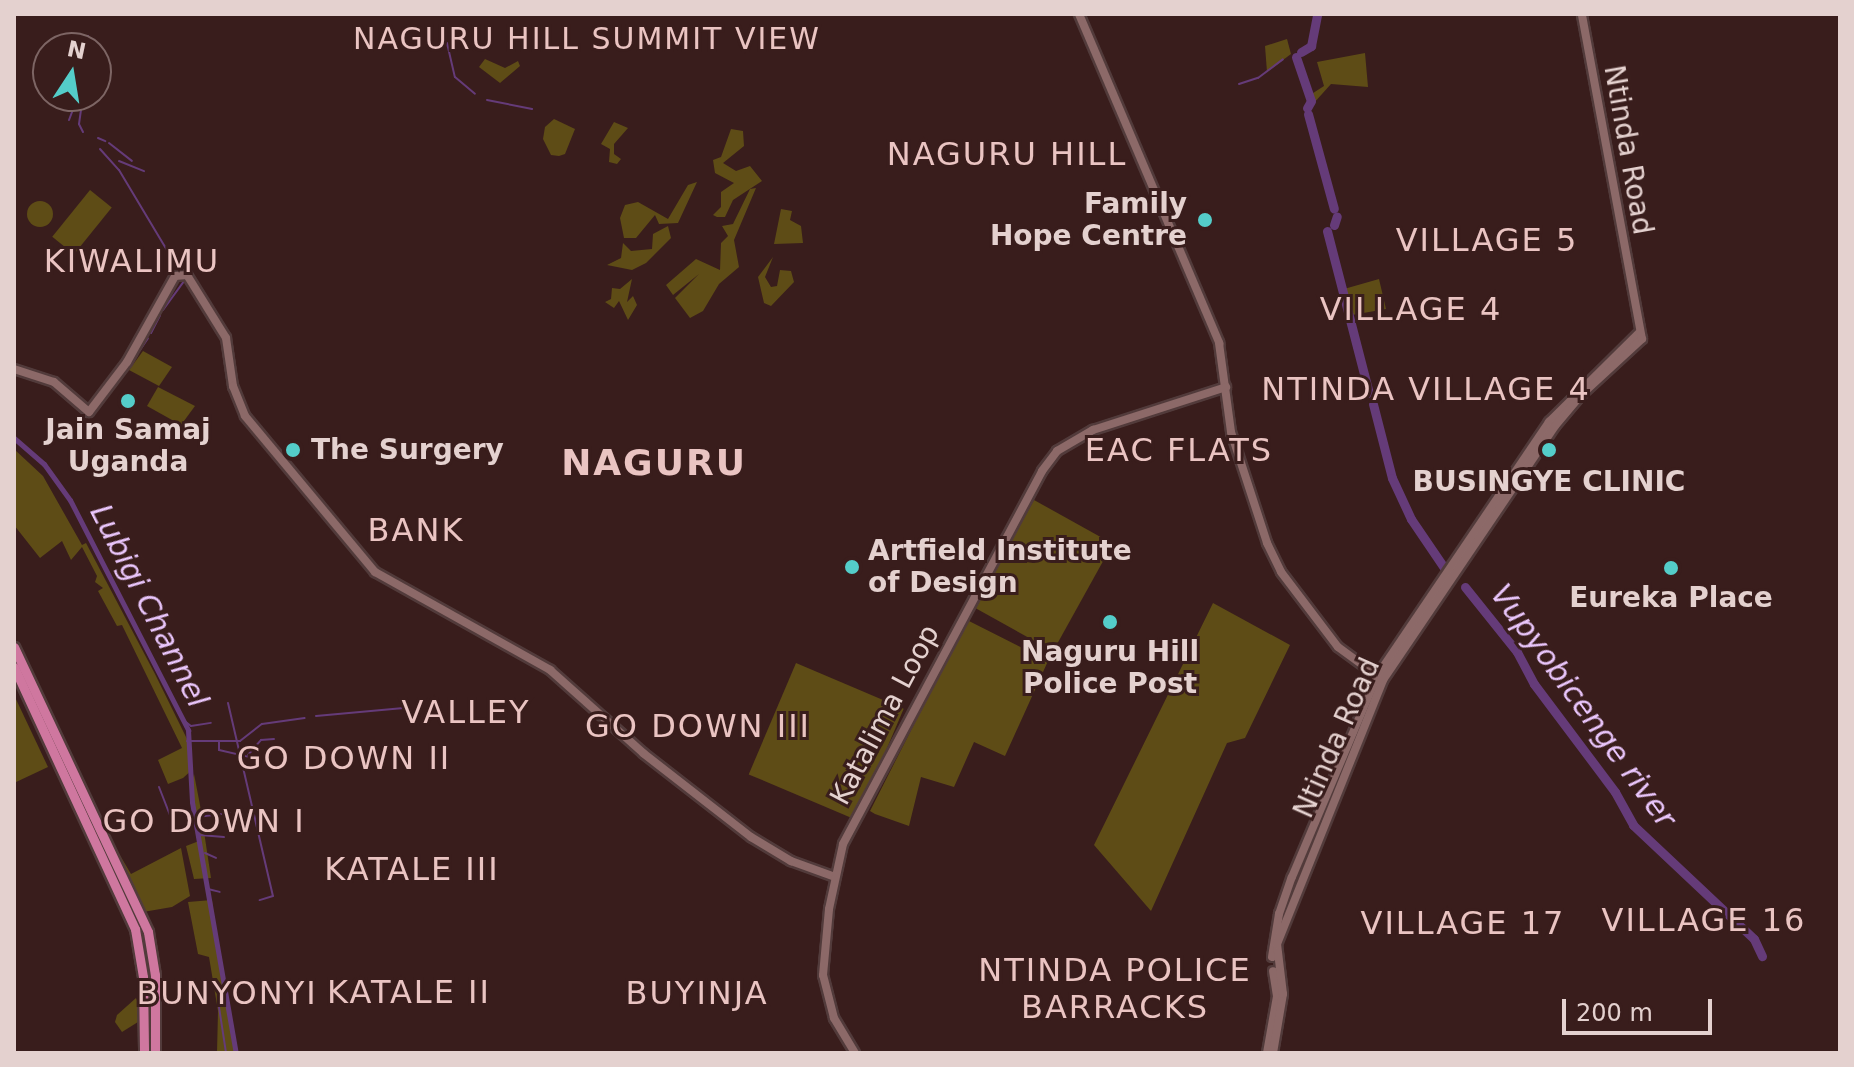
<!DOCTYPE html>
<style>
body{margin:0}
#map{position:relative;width:1854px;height:1067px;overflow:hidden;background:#391d1c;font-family:"DejaVu Sans",sans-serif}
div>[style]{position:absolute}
.green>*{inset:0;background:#5e4c16;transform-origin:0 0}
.round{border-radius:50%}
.stream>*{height:2px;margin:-1px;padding:0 1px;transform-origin:1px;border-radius:1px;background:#653b79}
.canal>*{height:5px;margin:-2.5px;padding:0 2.5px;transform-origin:2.5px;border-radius:2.5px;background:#653b79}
.river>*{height:9px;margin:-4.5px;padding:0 4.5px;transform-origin:4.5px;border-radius:4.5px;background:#653b79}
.roads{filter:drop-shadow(2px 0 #523b3b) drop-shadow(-2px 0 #523b3b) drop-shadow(0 2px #523b3b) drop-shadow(0 -2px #523b3b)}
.secondary>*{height:8px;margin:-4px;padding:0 4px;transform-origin:4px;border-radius:4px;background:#8c6968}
.primary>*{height:9px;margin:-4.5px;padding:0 4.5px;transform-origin:4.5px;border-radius:4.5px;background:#cf779f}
.dots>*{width:22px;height:22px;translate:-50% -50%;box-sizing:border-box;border:4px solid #391d1c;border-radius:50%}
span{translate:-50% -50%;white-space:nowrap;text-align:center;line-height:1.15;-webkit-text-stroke:6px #391d1c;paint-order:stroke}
.street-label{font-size:28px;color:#e4d1cf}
.poi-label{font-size:28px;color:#e4d1cf;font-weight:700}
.right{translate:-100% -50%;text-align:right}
.left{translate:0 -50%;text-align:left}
.neighbourhood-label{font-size:30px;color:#eac4c2;letter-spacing:2px}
.water-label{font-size:30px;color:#eac6fc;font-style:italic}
.quarter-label{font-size:32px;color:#eac4c2;letter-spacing:2px}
.district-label{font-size:36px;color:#eac4c2;font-weight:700;letter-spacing:2px}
.frame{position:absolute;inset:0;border:16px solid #e4d1cf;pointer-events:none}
.north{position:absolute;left:32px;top:32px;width:80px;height:80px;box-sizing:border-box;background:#391d1c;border:2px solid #7d6564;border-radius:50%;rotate:12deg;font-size:22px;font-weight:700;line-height:32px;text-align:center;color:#e4d1cf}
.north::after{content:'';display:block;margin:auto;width:28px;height:36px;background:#54cdc9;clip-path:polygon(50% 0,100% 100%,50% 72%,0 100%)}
.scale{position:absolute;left:1562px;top:999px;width:150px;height:36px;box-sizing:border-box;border:4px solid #e4d1cf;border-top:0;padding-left:10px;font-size:24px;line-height:28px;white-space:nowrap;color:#e4d1cf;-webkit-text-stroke:6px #391d1c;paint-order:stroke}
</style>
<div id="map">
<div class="green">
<div style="clip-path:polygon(1287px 39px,1291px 54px,1267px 72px,1265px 46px)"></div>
<div style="clip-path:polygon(1365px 53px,1368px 87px,1331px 84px,1313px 104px,1310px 95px,1324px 86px,1317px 62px)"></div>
<div style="clip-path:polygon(485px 59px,505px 68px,518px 61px,520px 66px,500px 83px,479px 67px)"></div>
<div style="clip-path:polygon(554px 119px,575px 129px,565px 154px,559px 156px,551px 155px,543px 139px,545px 127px)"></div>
<div style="clip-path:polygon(614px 122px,628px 128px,614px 144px,614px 154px,621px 159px,617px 164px,609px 162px,610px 149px,601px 144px)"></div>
<div style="clip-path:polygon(731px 129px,743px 131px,744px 146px,723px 163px,736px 171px,750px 166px,762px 181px,733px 200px,725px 217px,717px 217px,713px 215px,721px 207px,721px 192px,734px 183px,715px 173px,713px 160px,721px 157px)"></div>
<div style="clip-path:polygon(697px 182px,678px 223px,659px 224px,655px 215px,636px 238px,624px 238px,620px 218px,625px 205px,638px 202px,668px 219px,688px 185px)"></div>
<div style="clip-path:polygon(756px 188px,734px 240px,739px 267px,719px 284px,703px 311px,690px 318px,675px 298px,699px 274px,673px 295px,666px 285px,696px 259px,720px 270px,721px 243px,728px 236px,722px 226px,733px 224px,750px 189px)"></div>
<div style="left:90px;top:190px;width:28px;height:60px;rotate:39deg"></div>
<div class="round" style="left:27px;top:201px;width:26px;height:26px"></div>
<div style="clip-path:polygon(781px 209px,792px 211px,790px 220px,801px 226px,803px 243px,774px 244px)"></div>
<div style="clip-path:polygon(668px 226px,671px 238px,646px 263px,632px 270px,607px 265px,621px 258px,623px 243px,631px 251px,652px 249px,653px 234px)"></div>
<div style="clip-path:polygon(773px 257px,765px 277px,771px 287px,777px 286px,780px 270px,791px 271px,794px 282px,771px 306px,764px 303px,758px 277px)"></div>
<div style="clip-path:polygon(632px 279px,627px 302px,633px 296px,637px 305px,628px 320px,619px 301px,614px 308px,605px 302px,611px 299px,612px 288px,620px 289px)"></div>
<div style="clip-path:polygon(1379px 279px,1386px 309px,1352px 315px,1344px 289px)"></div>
<div style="clip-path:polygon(143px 351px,172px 367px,159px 386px,129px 370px)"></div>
<div style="clip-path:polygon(158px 387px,195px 406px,181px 425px,147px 406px)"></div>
<div style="clip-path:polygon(14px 449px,43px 476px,82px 545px,86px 543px,155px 674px,187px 739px,193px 769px,183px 778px,168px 784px,158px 760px,182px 748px,122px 625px,117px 626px,98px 591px,103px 588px,95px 582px,97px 576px,82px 547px,71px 560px,62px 541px,40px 558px,14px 525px)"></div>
<div style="left:1034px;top:500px;width:90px;height:123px;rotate:29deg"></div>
<div style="clip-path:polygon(1213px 603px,1290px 645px,1245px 738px,1227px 743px,1151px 911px,1094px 845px)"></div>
<div style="clip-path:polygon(967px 620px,1048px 661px,1005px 756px,974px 742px,954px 787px,921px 777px,909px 826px,875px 814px,870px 811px)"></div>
<div style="left:796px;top:663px;width:117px;height:121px;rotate:23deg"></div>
<div style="clip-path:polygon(14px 695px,48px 767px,14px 783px)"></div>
<div style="clip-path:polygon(194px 774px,200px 805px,211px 878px,194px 879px,186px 846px,199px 841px,190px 789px)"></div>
<div style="clip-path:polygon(181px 848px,190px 896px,172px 907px,143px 912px,118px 852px,131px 874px)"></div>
<div style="clip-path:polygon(212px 900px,216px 938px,236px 1053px,217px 1053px,218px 1011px,209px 957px,198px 954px,188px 902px)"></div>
<div style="clip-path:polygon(136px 998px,142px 1011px,138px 1022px,122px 1032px,115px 1022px,117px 1015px)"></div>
</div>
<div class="stream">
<div style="left:447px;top:43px;width:35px;rotate:77deg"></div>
<div style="left:455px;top:77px;width:26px;rotate:40deg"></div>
<div style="left:87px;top:48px;width:12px;rotate:-85deg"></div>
<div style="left:1239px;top:84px;width:20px;rotate:-18deg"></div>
<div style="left:1258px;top:78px;width:31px;rotate:-37deg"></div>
<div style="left:487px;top:100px;width:46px;rotate:11.3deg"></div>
<div style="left:69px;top:120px;width:26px;rotate:-69deg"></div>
<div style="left:83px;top:132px;width:9px;rotate:-117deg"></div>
<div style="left:79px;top:124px;width:28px;rotate:-82deg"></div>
<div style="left:98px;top:138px;width:8px;rotate:23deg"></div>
<div style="left:109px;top:143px;width:29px;rotate:38deg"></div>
<div style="left:100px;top:149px;width:28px;rotate:48deg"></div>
<div style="left:119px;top:170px;width:107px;rotate:59.1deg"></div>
<div style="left:119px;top:161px;width:27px;rotate:22deg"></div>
<div style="left:163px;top:310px;width:37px;rotate:-54deg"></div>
<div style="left:151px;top:333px;width:20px;rotate:-63deg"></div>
<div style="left:140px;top:350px;width:14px;rotate:-56deg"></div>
<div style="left:127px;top:369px;width:17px;rotate:-54deg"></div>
<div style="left:228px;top:703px;width:198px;rotate:76.9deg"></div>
<div style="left:273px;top:896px;width:14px;rotate:163deg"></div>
<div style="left:316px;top:716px;width:88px;rotate:-5.2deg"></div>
<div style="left:182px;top:719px;width:11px;rotate:38deg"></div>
<div style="left:191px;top:726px;width:20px;rotate:-9deg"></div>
<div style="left:187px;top:741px;width:53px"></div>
<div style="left:240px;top:741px;width:28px;rotate:-38deg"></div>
<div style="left:262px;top:724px;width:43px;rotate:-7.9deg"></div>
<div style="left:219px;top:742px;width:8px;rotate:90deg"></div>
<div style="left:219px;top:750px;width:35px;rotate:13deg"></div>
<div style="left:248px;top:755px;width:20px;rotate:-49deg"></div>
<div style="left:261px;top:740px;width:13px;rotate:-4deg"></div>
<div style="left:159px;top:787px;width:44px;rotate:68.7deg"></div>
<div style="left:197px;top:817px;width:33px;rotate:-7deg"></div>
<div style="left:200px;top:835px;width:24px;rotate:5deg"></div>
<div style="left:205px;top:853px;width:12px;rotate:24deg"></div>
<div style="left:208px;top:889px;width:12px;rotate:14deg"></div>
<div style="left:219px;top:1007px;width:47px;rotate:81.3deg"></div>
</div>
<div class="canal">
<div style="left:14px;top:438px;width:40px;rotate:41deg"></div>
<div style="left:44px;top:464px;width:44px;rotate:54.2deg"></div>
<div style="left:70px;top:500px;width:259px;rotate:62.8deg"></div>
<div style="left:188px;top:730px;width:72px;rotate:86.8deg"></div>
<div style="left:192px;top:802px;width:255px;rotate:80.1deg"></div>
</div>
<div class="river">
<div style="left:1301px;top:52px;width:12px;rotate:-31deg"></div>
<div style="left:1311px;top:46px;width:33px;rotate:-79deg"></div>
<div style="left:1296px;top:57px;width:46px;rotate:71.2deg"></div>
<div style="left:1311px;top:101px;width:8px;rotate:120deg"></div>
<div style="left:1308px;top:114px;width:98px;rotate:74.7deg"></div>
<div style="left:1334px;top:225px;width:9px;rotate:-72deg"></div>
<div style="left:1327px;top:231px;width:167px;rotate:75.5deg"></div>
<div style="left:1373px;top:404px;width:76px;rotate:75.6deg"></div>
<div style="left:1392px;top:478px;width:45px;rotate:65.1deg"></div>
<div style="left:1411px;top:519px;width:60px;rotate:55.8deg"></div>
<div style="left:1465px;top:587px;width:83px;rotate:51.3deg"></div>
<div style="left:1517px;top:652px;width:36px;rotate:62deg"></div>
<div style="left:1534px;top:684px;width:135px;rotate:53.1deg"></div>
<div style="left:1615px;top:792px;width:38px;rotate:61deg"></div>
<div style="left:1633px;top:825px;width:166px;rotate:43.3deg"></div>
<div style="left:1754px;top:939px;width:19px;rotate:65deg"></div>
</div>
<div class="roads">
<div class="secondary">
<div style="left:1079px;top:14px;width:358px;rotate:66.9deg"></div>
<div style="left:1219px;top:343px;width:90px;rotate:82.3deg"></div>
<div style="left:1231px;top:432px;width:117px;rotate:72deg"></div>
<div style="left:1267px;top:543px;width:32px;rotate:64deg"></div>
<div style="left:1281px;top:572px;width:94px;rotate:52.8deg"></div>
<div style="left:1338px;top:647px;width:51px;rotate:36.2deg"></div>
<div style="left:14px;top:369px;width:42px;rotate:18deg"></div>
<div style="left:54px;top:382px;width:46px;rotate:40.6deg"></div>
<div style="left:89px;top:412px;width:63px;rotate:-52.8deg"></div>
<div style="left:127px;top:362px;width:98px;rotate:-60.8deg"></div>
<div style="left:175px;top:276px;width:12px;rotate:-5deg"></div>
<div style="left:187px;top:275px;width:74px;rotate:58.2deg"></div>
<div style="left:226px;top:338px;width:49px;rotate:81.7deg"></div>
<div style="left:233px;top:386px;width:32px;rotate:68deg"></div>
<div style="left:245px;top:416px;width:203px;rotate:50.2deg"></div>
<div style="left:375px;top:572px;width:201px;rotate:29.2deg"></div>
<div style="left:550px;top:670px;width:125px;rotate:41.7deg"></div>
<div style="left:643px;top:753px;width:137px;rotate:37.9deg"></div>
<div style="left:751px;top:837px;width:47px;rotate:31deg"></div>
<div style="left:791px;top:861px;width:47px;rotate:20deg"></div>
<div style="left:1272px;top:957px;width:44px;rotate:-80.8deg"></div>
<div style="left:1279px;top:914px;width:39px;rotate:-71deg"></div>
<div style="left:1292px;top:877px;width:218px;rotate:-67.1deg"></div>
<div style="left:1377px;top:676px;width:307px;rotate:-55.9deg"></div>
<div style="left:1549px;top:422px;width:127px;rotate:-44.7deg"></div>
<div style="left:855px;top:1053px;width:41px;rotate:-121deg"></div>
<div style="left:834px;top:1018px;width:44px;rotate:-104.3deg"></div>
<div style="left:823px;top:975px;width:66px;rotate:-84.8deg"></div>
<div style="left:829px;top:909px;width:66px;rotate:-77.8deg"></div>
<div style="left:843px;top:844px;width:423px;rotate:-61.9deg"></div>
<div style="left:1042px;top:471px;width:25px;rotate:-53deg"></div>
<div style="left:1057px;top:451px;width:42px;rotate:-30.3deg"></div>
<div style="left:1093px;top:430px;width:140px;rotate:-17.9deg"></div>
<div style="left:1267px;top:1053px;width:58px;rotate:-80deg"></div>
<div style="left:1277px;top:996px;width:25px;rotate:-99deg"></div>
<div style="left:1273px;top:1053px;width:60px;rotate:-80.4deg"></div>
<div style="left:1283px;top:994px;width:50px;rotate:-96.8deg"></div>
<div style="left:1277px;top:944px;width:284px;rotate:-68.1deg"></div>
<div style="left:1383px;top:680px;width:307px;rotate:-55.9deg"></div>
<div style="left:1555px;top:426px;width:40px;rotate:-50deg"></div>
<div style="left:1581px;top:395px;width:83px;rotate:-42.6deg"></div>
<div style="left:1642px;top:339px;width:330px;rotate:-100.5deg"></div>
</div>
<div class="primary">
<div style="left:14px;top:647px;width:315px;rotate:64.8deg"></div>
<div style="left:148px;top:932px;width:44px;rotate:80.8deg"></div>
<div style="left:155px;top:975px;width:78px;rotate:90deg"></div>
<div style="left:14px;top:667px;width:289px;rotate:65.2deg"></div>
<div style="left:135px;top:929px;width:49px;rotate:80.5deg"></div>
<div style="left:143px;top:977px;width:76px;rotate:89.2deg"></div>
</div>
</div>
<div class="dots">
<div style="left:1205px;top:220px;background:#54cdc9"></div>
<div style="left:128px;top:401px;background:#54cdc9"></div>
<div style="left:293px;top:450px;background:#54cdc9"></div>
<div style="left:1549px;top:450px;background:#54cdc9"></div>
<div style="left:852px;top:567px;background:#54cdc9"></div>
<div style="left:1671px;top:568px;background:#54cdc9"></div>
<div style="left:1110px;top:622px;background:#54cdc9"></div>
</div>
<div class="street-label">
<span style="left:1628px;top:150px;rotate:80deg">Ntinda Road</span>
<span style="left:885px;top:715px;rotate:-62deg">Katalima Loop</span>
<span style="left:1337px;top:738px;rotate:-66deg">Ntinda Road</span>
</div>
<div class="poi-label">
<span class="right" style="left:1187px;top:220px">Family<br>Hope Centre</span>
<span style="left:128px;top:446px">Jain Samaj<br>Uganda</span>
<span class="left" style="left:311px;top:450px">The Surgery</span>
<span style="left:1549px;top:482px">BUSINGYE CLINIC</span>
<span class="left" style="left:868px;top:567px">Artfield Institute<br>of Design</span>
<span style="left:1671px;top:598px">Eureka Place</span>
<span style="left:1110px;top:668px">Naguru Hill<br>Police Post</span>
</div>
<div class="neighbourhood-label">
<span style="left:587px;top:39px">NAGURU HILL SUMMIT VIEW</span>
</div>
<div class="water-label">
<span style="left:149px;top:606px;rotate:63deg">Lubigi Channel</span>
<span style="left:1583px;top:706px;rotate:54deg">Vupyobicenge river</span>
</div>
<div class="quarter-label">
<span style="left:1007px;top:154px">NAGURU HILL</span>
<span style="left:1487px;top:240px">VILLAGE 5</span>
<span style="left:132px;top:261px">KIWALIMU</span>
<span style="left:1411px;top:309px">VILLAGE 4</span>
<span style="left:1426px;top:389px">NTINDA VILLAGE 4</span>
<span style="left:1179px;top:450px">EAC FLATS</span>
<span style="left:416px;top:530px">BANK</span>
<span style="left:466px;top:712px">VALLEY</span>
<span style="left:698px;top:726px">GO DOWN III</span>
<span style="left:344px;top:758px">GO DOWN II</span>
<span style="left:204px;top:821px">GO DOWN I</span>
<span style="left:412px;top:869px">KATALE III</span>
<span style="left:1704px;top:920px">VILLAGE 16</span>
<span style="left:1463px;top:923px">VILLAGE 17</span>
<span style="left:1115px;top:989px">NTINDA POLICE<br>BARRACKS</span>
<span style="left:409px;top:992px">KATALE II</span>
<span style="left:227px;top:993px">BUNYONYI</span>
<span style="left:697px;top:993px">BUYINJA</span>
</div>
<div class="district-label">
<span style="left:654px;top:463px">NAGURU</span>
</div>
<div class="frame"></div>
<div class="north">N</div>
<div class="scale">200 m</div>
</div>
